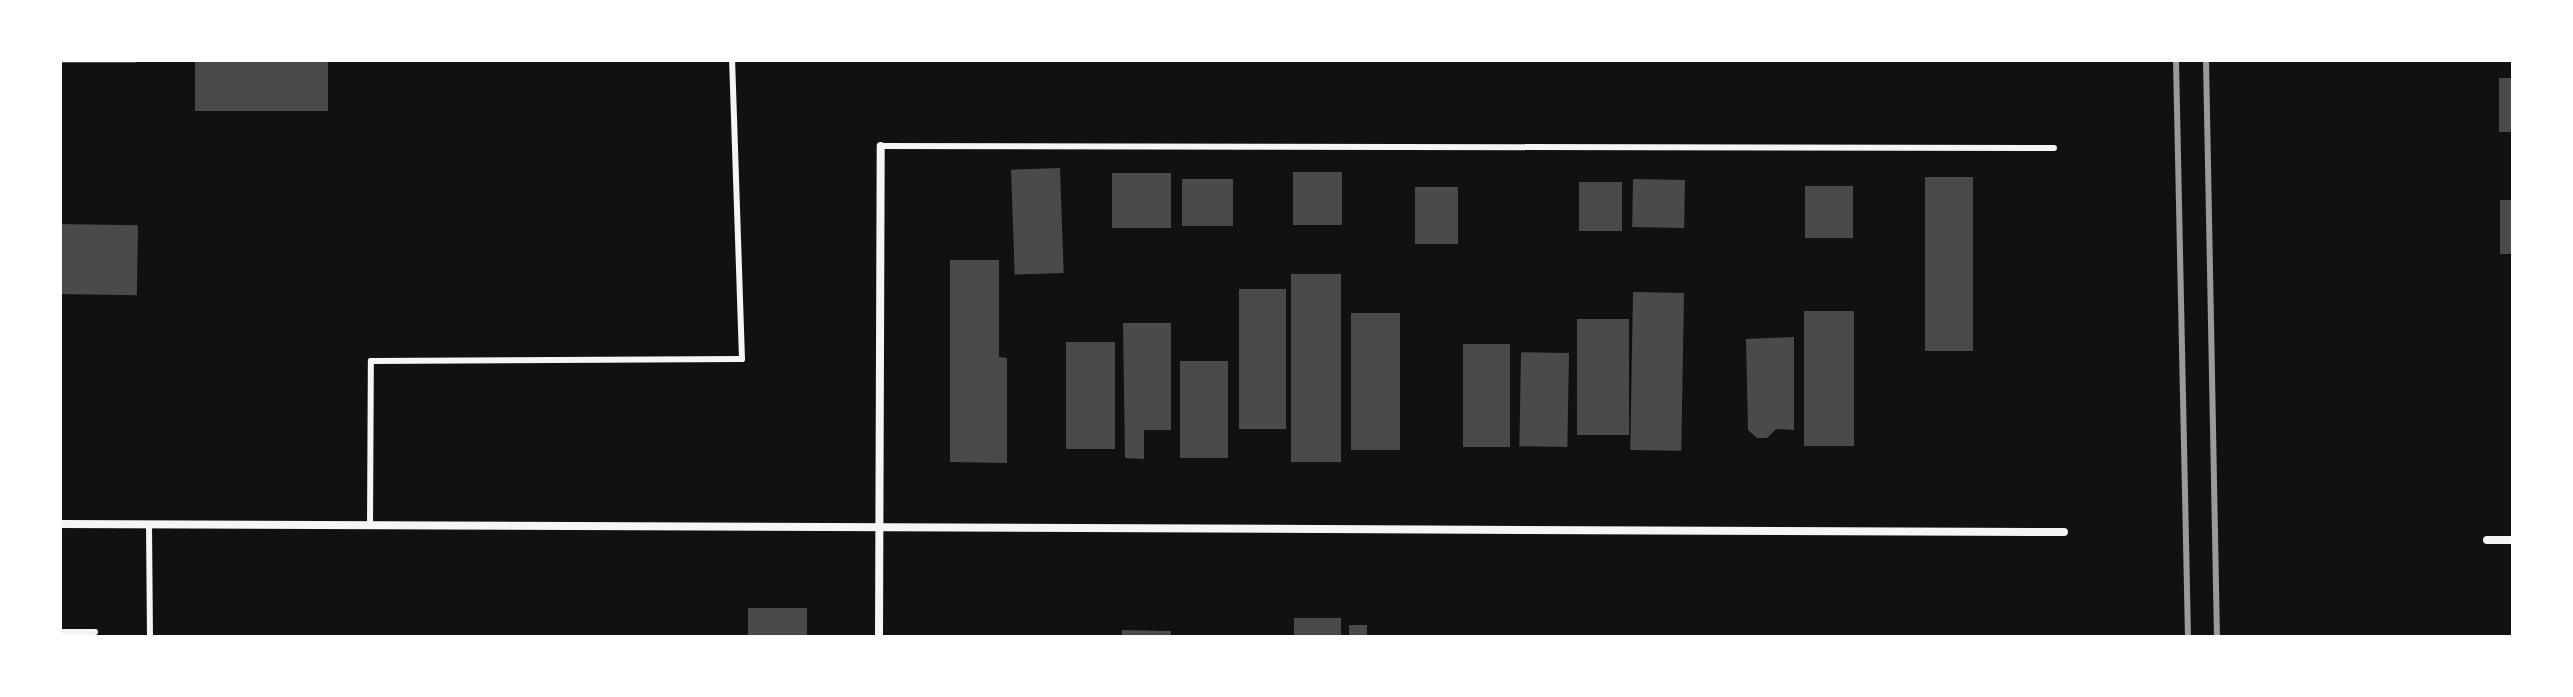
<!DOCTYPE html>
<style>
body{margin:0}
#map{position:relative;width:2573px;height:697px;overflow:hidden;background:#111;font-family:Barlow,sans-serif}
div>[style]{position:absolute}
.building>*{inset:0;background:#4a4a4a;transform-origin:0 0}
.service>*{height:6px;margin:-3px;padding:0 3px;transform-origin:3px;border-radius:3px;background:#f5f5f5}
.minor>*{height:8px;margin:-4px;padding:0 4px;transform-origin:4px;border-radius:4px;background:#f5f5f5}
.rail>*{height:6px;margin:-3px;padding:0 3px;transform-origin:3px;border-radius:3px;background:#9a9a9a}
span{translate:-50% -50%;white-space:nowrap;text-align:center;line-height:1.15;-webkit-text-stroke:6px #fff;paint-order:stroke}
.frame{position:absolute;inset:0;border:62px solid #fff;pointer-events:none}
</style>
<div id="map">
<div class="building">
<div style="left:60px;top:60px;width:76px;height:3px"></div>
<div style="left:195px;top:60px;width:133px;height:51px"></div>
<div style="left:2499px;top:78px;width:14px;height:54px"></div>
<div style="left:1060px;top:168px;width:105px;height:49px;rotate:88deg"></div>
<div style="left:1293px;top:172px;width:49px;height:53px"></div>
<div style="left:1112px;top:173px;width:59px;height:55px"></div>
<div style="left:1925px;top:177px;width:48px;height:174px"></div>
<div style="left:1182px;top:179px;width:51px;height:47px"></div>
<div style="left:1633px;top:179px;width:52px;height:48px;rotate:1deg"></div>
<div style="left:1579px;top:182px;width:43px;height:49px"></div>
<div style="left:1805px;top:186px;width:48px;height:52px"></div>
<div style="left:1415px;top:187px;width:43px;height:57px"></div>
<div style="left:2500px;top:200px;width:13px;height:54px"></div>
<div style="left:60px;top:224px;width:78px;height:70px;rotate:1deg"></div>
<div style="clip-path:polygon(950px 260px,999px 260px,999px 357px,1007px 358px,1007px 463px,950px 462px)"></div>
<div style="left:1291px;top:274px;width:50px;height:188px"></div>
<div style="left:1239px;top:289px;width:47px;height:140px"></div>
<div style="left:1633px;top:292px;width:51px;height:158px;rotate:1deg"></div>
<div style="left:1804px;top:311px;width:50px;height:135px"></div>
<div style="left:1351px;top:313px;width:49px;height:137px"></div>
<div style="left:1577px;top:319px;width:52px;height:116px"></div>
<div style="clip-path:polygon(1123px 323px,1171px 323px,1171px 430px,1144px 430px,1144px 459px,1125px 458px)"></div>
<div style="clip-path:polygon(1794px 337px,1794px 430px,1776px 429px,1767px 438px,1757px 438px,1748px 430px,1746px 339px)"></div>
<div style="left:1066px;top:342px;width:49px;height:107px"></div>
<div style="left:1463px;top:344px;width:47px;height:103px"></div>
<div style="left:1569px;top:353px;width:94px;height:48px;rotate:91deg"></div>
<div style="left:1180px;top:361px;width:48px;height:97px"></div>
<div style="left:748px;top:608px;width:59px;height:29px"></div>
<div style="left:1294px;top:618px;width:47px;height:19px"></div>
<div style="left:1367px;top:625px;width:12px;height:18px;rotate:90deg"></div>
<div style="clip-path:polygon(1122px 630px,1171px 631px,1171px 637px,1122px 637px)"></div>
</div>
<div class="service">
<div style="left:881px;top:146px;width:1173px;rotate:0.1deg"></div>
<div style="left:149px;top:524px;width:113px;rotate:89.5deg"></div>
<div style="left:370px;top:526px;width:165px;rotate:-89.7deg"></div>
<div style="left:371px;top:361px;width:371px;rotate:-0.3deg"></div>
<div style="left:742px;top:359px;width:299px;rotate:-91.9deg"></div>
<div style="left:60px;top:632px;width:35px"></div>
</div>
<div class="minor">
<div style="left:60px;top:524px;width:2004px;rotate:0.23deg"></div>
<div style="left:2487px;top:540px;width:26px"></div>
<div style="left:879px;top:637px;width:491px;rotate:-89.8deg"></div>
</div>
<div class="rail">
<div style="left:2176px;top:60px;width:577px;rotate:88.81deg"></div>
<div style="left:2206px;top:60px;width:577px;rotate:88.91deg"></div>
</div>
<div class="frame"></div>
</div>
